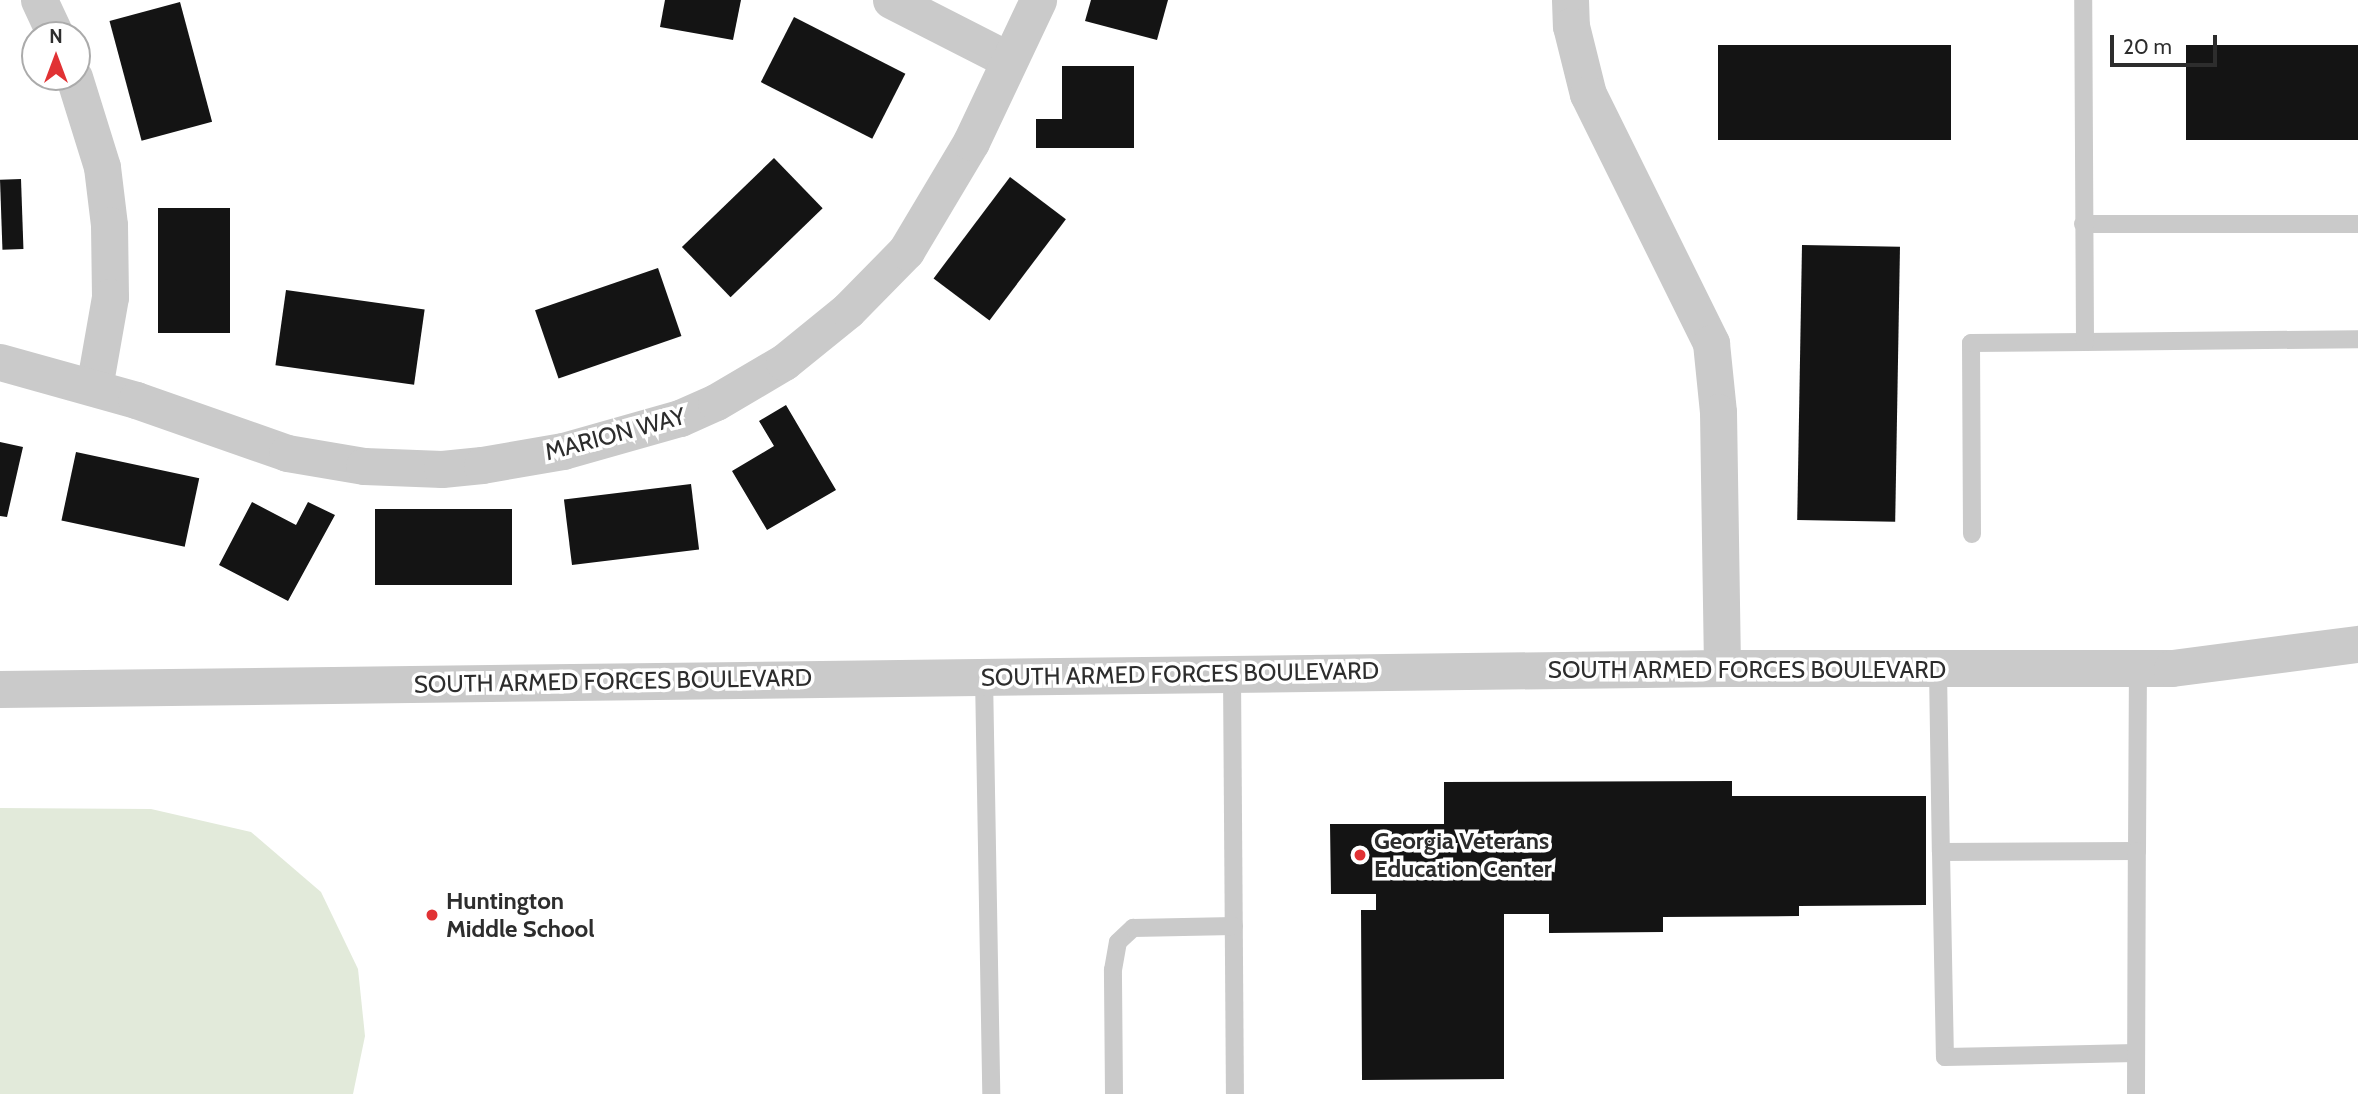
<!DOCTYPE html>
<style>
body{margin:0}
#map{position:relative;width:2358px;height:1094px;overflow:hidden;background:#fff;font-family:Cabin,sans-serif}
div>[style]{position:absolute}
.green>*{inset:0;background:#e2eada}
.building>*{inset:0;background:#141414;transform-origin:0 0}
.lane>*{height:18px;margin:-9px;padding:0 9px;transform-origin:9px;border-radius:9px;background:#cacaca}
.street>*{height:37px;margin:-18.5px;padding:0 18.5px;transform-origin:18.5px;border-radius:18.5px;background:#cacaca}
.dots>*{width:19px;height:19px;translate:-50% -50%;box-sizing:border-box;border:4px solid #fff;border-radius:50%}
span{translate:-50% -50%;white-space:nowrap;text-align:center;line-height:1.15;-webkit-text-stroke:7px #fff;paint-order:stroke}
.street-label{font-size:24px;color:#2d2d2d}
.poi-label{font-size:24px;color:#2d2d2d;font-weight:700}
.left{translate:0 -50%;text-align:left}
.north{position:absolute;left:21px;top:21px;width:70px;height:70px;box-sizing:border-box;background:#fff;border:2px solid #ababab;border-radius:50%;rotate:0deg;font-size:19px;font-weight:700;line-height:28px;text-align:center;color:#2d2d2d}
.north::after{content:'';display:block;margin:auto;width:24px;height:32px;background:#e13234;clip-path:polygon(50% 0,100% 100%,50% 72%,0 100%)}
.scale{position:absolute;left:2110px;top:35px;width:107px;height:32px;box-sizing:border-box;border:4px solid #2d2d2d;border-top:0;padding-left:9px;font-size:21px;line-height:24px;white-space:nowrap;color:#2d2d2d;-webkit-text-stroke:5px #fff;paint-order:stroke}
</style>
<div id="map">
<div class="green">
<div style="clip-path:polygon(0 808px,151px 809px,251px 832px,321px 892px,358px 969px,365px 1036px,353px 1094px,0 1094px)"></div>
</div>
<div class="building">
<div style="clip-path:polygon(665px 0,741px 0,733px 40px,660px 27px)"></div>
<div style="clip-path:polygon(1091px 0,1168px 0,1157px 40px,1085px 21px)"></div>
<div style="left:180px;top:2px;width:124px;height:73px;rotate:75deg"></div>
<div style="left:794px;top:17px;width:125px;height:73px;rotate:27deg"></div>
<div style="left:1718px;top:45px;width:233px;height:95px"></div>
<div style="left:2186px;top:45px;width:172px;height:95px"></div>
<div style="clip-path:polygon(1062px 66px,1134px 66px,1134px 148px,1036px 148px,1036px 119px,1062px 119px)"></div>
<div style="left:774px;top:158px;width:70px;height:128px;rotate:46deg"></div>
<div style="left:1010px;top:177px;width:70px;height:127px;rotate:37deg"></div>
<div style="left:21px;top:179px;width:70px;height:21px;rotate:88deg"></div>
<div style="left:158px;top:208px;width:72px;height:125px"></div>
<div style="left:1802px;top:245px;width:98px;height:275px;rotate:1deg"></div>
<div style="left:658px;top:268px;width:72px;height:130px;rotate:71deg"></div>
<div style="left:286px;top:290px;width:140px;height:76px;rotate:8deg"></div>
<div style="clip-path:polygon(786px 405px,836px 490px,767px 530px,732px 471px,774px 446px,759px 421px)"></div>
<div style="clip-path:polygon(0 442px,23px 447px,7px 517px,0 516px)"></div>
<div style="left:76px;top:452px;width:126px;height:70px;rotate:12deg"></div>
<div style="left:691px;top:484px;width:66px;height:128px;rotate:83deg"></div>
<div style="clip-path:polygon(252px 502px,296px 525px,308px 502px,335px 515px,288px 601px,219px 565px)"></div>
<div style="left:512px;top:509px;width:76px;height:137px;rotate:90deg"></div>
<div style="clip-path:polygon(1732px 781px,1732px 796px,1926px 796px,1926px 905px,1799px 906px,1799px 916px,1663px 917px,1663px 932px,1549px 933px,1549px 914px,1504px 914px,1504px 1079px,1362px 1080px,1361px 910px,1376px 910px,1376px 894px,1331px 894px,1330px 824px,1444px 824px,1444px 782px)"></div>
</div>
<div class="lane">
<div style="left:2083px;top:224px;width:275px"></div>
<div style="left:2085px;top:342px;width:273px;rotate:-0.6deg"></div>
<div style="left:1972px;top:534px;width:191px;rotate:-90.3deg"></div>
<div style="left:1971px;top:343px;width:114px;rotate:-0.5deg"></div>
<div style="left:2085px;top:342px;width:342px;rotate:-90.3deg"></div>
<div style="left:1938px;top:670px;width:182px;rotate:89.1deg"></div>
<div style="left:1941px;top:852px;width:196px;rotate:-0.3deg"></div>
<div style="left:2137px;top:851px;width:183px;rotate:-89.7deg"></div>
<div style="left:1232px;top:674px;width:420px;rotate:89.6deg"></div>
<div style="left:984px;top:676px;width:418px;rotate:89deg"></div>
<div style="left:1941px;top:852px;width:205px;rotate:88.9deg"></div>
<div style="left:1945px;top:1057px;width:191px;rotate:-1.2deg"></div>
<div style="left:1114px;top:1094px;width:124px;rotate:-90.5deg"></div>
<div style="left:1113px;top:970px;width:28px;rotate:-80deg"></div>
<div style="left:1118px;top:942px;width:21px;rotate:-43deg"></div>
<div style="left:1133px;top:928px;width:101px;rotate:-1.1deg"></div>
<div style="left:2136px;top:1094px;width:243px;rotate:-89.8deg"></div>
</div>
<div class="street">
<div style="left:39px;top:0;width:38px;rotate:65deg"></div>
<div style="left:891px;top:0;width:132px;rotate:27deg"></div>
<div style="left:1570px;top:0;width:26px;rotate:88deg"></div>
<div style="left:1571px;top:26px;width:70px;rotate:76deg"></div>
<div style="left:1588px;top:94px;width:278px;rotate:63.7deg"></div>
<div style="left:1711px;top:343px;width:69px;rotate:84.2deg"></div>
<div style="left:1718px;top:412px;width:256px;rotate:89.1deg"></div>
<div style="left:74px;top:77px;width:94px;rotate:72.7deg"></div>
<div style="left:102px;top:167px;width:58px;rotate:83.1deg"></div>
<div style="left:109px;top:225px;width:72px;rotate:89.2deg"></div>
<div style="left:110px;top:297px;width:92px;rotate:100deg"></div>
<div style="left:0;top:362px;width:141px;rotate:15.6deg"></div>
<div style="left:136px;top:400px;width:160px;rotate:19.3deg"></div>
<div style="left:287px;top:453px;width:78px;rotate:9.6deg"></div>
<div style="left:364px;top:466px;width:78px;rotate:2.2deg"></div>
<div style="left:442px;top:469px;width:40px;rotate:-5.7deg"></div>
<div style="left:482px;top:465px;width:82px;rotate:-9.8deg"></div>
<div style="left:563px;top:451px;width:122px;rotate:-15.8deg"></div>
<div style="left:680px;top:418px;width:39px;rotate:-24deg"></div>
<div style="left:716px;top:402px;width:79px;rotate:-30.5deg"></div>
<div style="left:784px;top:362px;width:82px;rotate:-39.1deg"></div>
<div style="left:848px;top:310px;width:83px;rotate:-45.5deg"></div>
<div style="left:906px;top:251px;width:127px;rotate:-59.2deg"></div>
<div style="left:971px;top:142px;width:157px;rotate:-64.7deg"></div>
<div style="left:0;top:689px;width:1722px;rotate:-0.7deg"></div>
<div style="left:1722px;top:668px;width:450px"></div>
<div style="left:2172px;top:668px;width:188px;rotate:-7.4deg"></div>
</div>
<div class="dots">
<div style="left:1360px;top:855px;background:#e13234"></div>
<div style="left:432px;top:915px;background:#e13234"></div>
</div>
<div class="street-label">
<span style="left:615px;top:434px;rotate:-15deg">MARION WAY</span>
<span style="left:1747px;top:670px">SOUTH ARMED FORCES BOULEVARD</span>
<span style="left:1180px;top:674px;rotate:-1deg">SOUTH ARMED FORCES BOULEVARD</span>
<span style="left:613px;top:681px;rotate:-1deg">SOUTH ARMED FORCES BOULEVARD</span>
</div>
<div class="poi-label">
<span class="left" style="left:1374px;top:855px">Georgia Veterans<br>Education Center</span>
<span class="left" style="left:446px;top:915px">Huntington<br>Middle School</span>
</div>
<div class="north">N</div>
<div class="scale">20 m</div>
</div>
